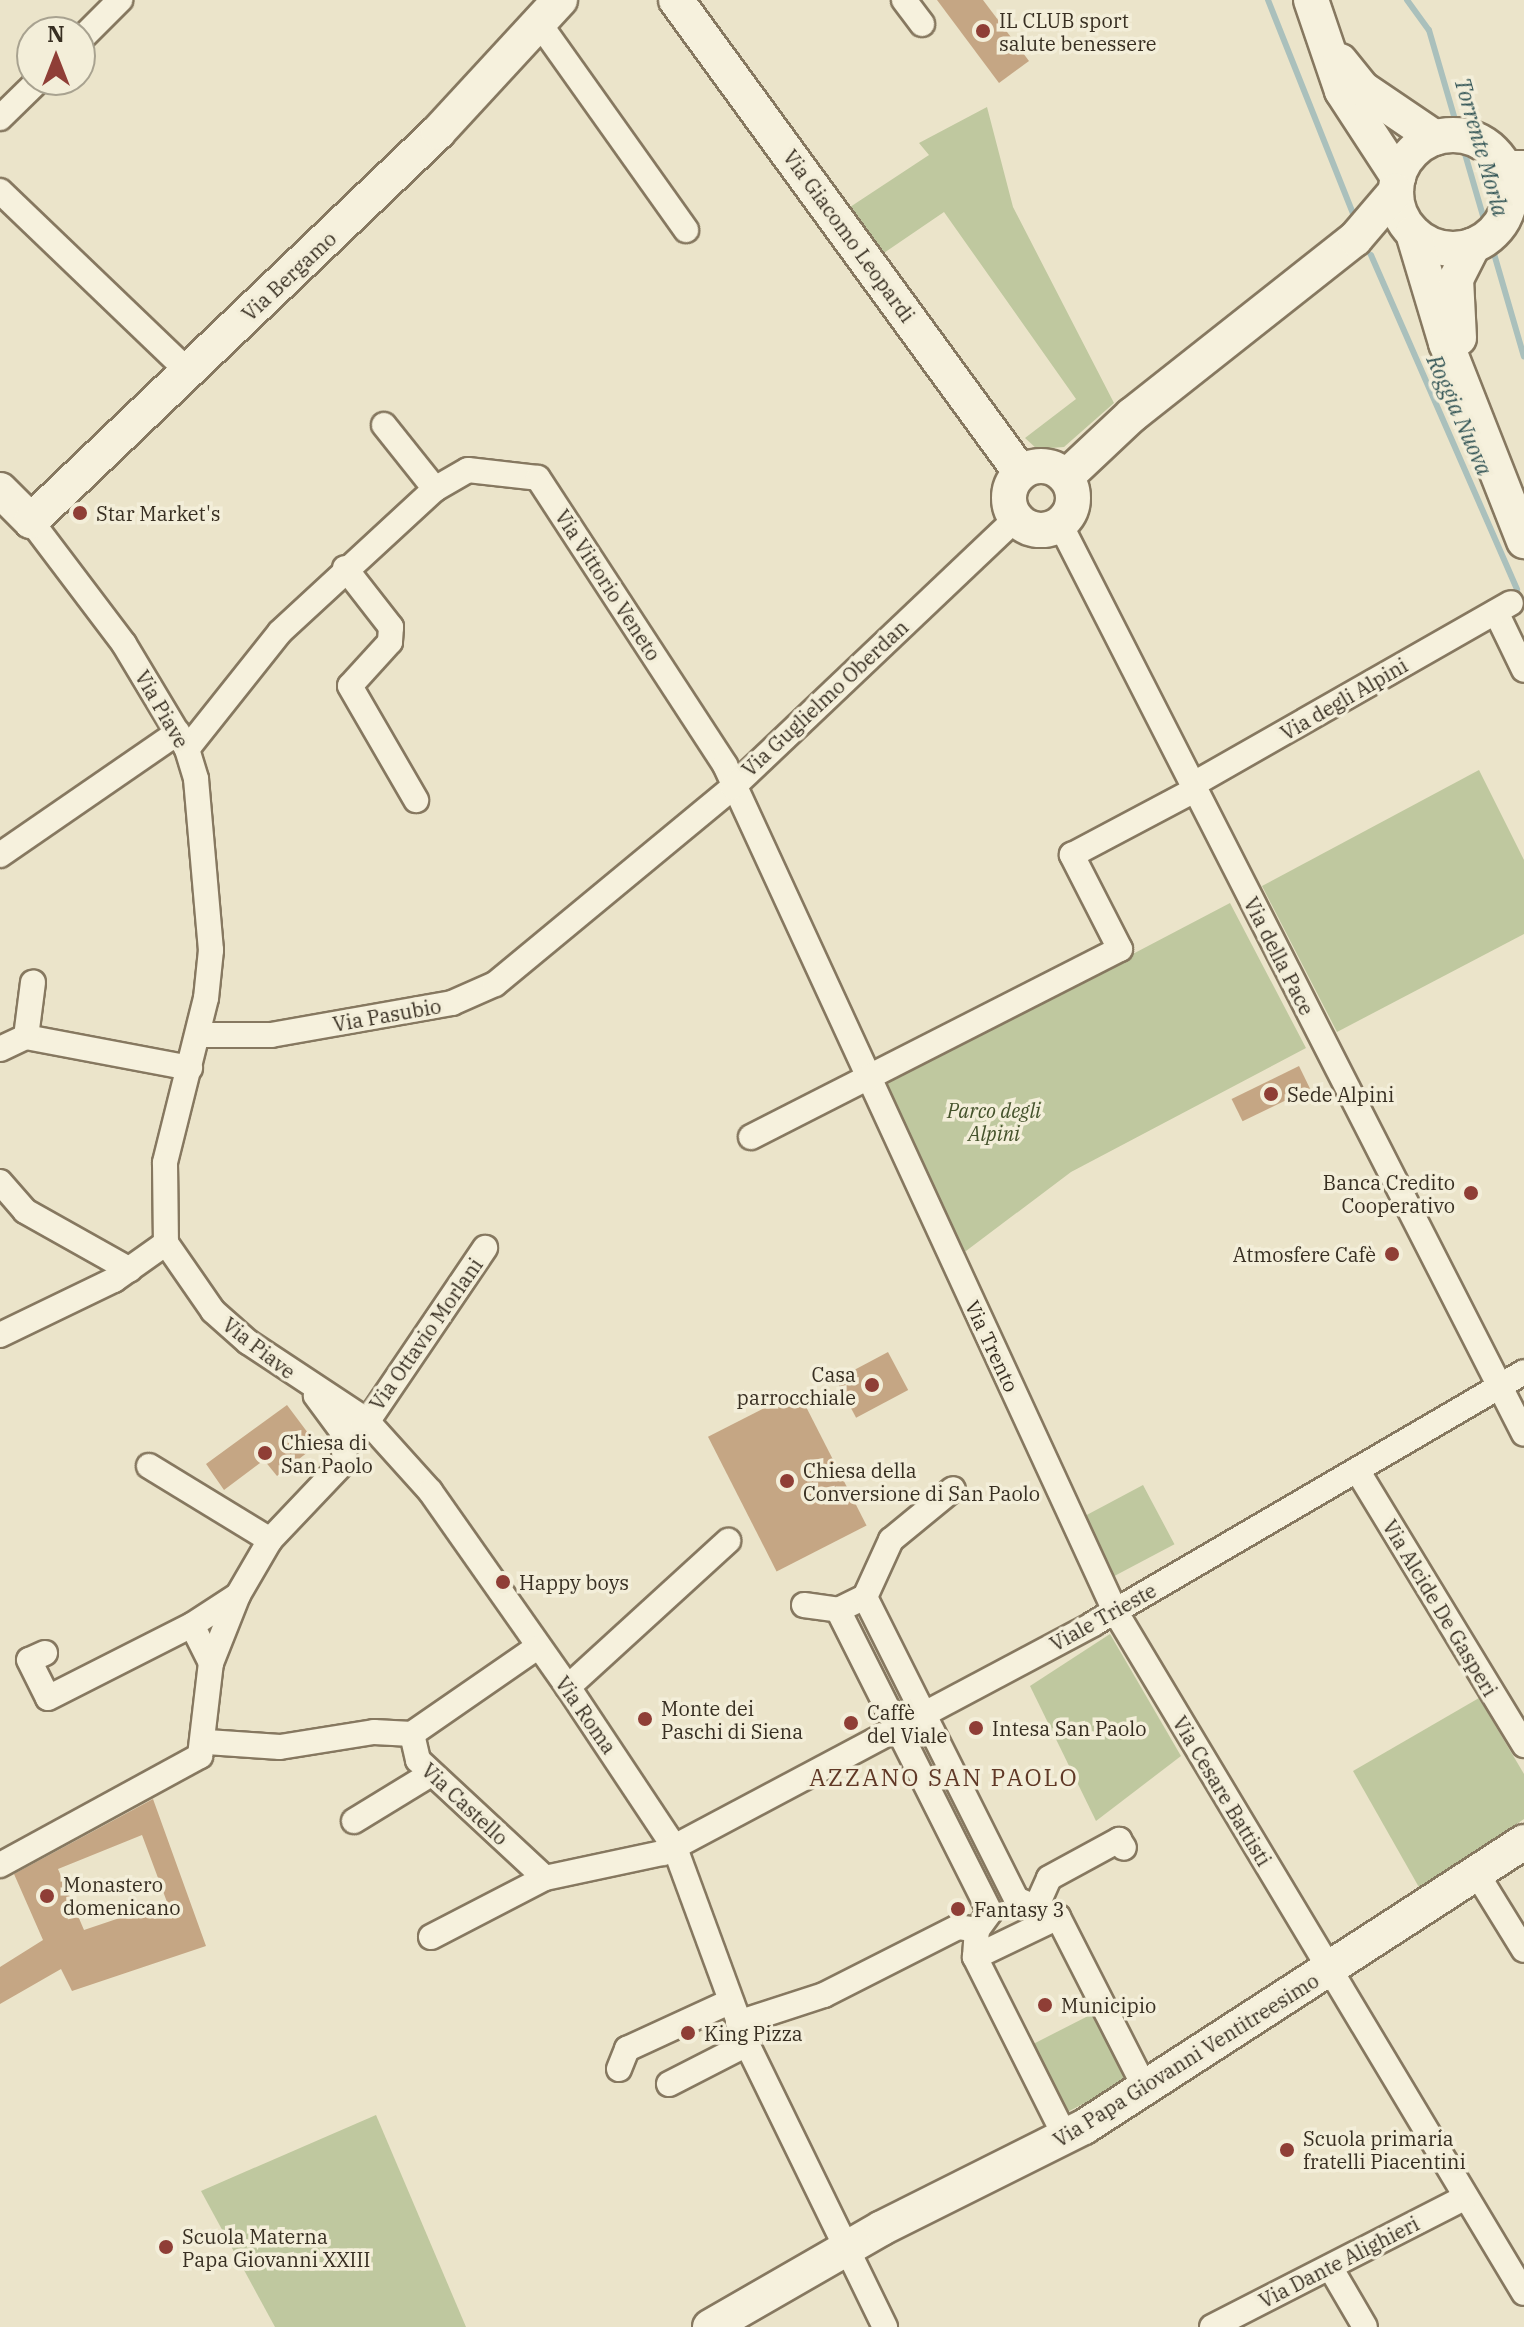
<!DOCTYPE html>
<meta charset="utf-8">
<style>
body{margin:0}
#map{position:relative;width:1524px;height:2327px;overflow:hidden;background:#ebe4ca;font-family:"IBM Plex Serif",serif}
div>[style]{position:absolute}
.green>*{inset:0;background:#bfc89f;transform-origin:0 0}
.stream>*{height:6px;margin:-3px;padding:0 3px;transform-origin:3px;border-radius:3px;background:#aac0bc}
.building>*{inset:0;background:#c5a684;transform-origin:0 0}
.roads{filter:drop-shadow(2px 0 #867860) drop-shadow(-2px 0 #867860) drop-shadow(0 2px #867860) drop-shadow(0 -2px #867860)}
.street>*{height:24px;margin:-12px;padding:0 12px;transform-origin:12px;border-radius:12px;background:#f6f1dd}
.secondary>*{height:34px;margin:-17px;padding:0 17px;transform-origin:17px;border-radius:17px;background:#f6f1dd}
.secondary>.ring{margin:-17px;padding:0;box-sizing:content-box;background:none;border:34px solid #f6f1dd;border-radius:50%}
.dots>*{width:22px;height:22px;translate:-50% -50%;box-sizing:border-box;border:4px solid #f3eed9;border-radius:50%}
span{translate:-50% -50%;white-space:nowrap;text-align:center;line-height:1.15;-webkit-text-stroke:7px #f3eed9;paint-order:stroke}
.poi-label{font-size:20px;color:#382f22}
.left{translate:0 -50%;text-align:left}
.right{translate:-100% -50%;text-align:right}
.street-label{font-size:20px;color:#382f22}
.park-label{font-size:20px;color:#44522b;font-style:italic}
.water-label{font-size:22px;color:#335556;font-style:italic}
.quarter-label{font-size:24px;color:#603826;letter-spacing:2px}
.north{position:absolute;left:16px;top:16px;width:80px;height:80px;box-sizing:border-box;background:#f3eed9;border:2px solid #a8a290;border-radius:50%;rotate:0deg;font-size:22px;font-weight:700;line-height:32px;text-align:center;color:#382f22}
.north::after{content:'';display:block;margin:auto;width:28px;height:36px;background:#8f3e36;clip-path:polygon(50% 0,100% 100%,50% 72%,0 100%)}
</style>
<div id="map">
<div class="green">
<div style="clip-path:polygon(987px 107px,1013px 207px,1114px 403px,1064px 447px,1037px 449px,1025px 438px,1076px 399px,944px 212px,878px 257px,844px 211px,929px 155px,919px 143px)"></div>
<div style="clip-path:polygon(1479px 770px,1524px 860px,1524px 934px,1337px 1032px,1262px 886px)"></div>
<div style="clip-path:polygon(1230px 903px,1306px 1048px,1071px 1172px,962px 1254px,883px 1085px)"></div>
<div style="left:1143px;top:1485px;width:67px;height:68px;rotate:62deg"></div>
<div style="clip-path:polygon(1110px 1634px,1181px 1756px,1096px 1821px,1030px 1686px)"></div>
<div style="clip-path:polygon(1479px 1698px,1524px 1774px,1524px 1819px,1420px 1889px,1353px 1771px)"></div>
<div style="left:1094px;top:2013px;width:76px;height:72px;rotate:63deg"></div>
<div style="clip-path:polygon(376px 2115px,466px 2327px,275px 2327px,201px 2191px)"></div>
</div>
<div class="stream">
<div style="left:1268px;top:0;width:230px;rotate:68.3deg"></div>
<div style="left:1407px;top:0;width:37px;rotate:54deg"></div>
<div style="left:1429px;top:30px;width:340px;rotate:73.8deg"></div>
<div style="left:1371px;top:255px;width:365px;rotate:66.4deg"></div>
</div>
<div class="building">
<div style="clip-path:polygon(937px 0,983px 0,1029px 61px,999px 83px)"></div>
<div style="left:1299px;top:1066px;width:25px;height:75px;rotate:64deg"></div>
<div style="left:888px;top:1352px;width:43px;height:59px;rotate:62deg"></div>
<div style="left:798px;top:1391px;width:151px;height:101px;rotate:63deg"></div>
<div style="clip-path:polygon(287px 1405px,317px 1445px,277px 1476px,264px 1460px,224px 1490px,206px 1464px)"></div>
<div style="clip-path:polygon(evenodd,153px 1799px,206px 1946px,72px 1991px,61px 1969px,0 2004px,0 1967px,43px 1940px,14px 1874px,153px 1799px,142px 1835px,167px 1902px,84px 1930px,58px 1869px,142px 1835px)"></div>
</div>
<div class="roads">
<div class="street">
<div style="left:904px;top:0;width:30px;rotate:53deg"></div>
<div style="left:539px;top:23px;width:254px;rotate:54.6deg"></div>
<div style="left:80px;top:40px;width:57px;rotate:-45deg"></div>
<div style="left:0;top:118px;width:54px;rotate:-44.3deg"></div>
<div style="left:1503px;top:163px;width:21px"></div>
<div style="left:0;top:191px;width:260px;rotate:43.8deg"></div>
<div style="left:1510px;top:200px;width:22px;rotate:-51deg"></div>
<div style="left:384px;top:425px;width:82px;rotate:51.4deg"></div>
<div style="left:31px;top:521px;width:154px;rotate:52.9deg"></div>
<div style="left:124px;top:644px;width:122px;rotate:59deg"></div>
<div style="left:187px;top:749px;width:31px;rotate:73deg"></div>
<div style="left:196px;top:779px;width:172px;rotate:85deg"></div>
<div style="left:211px;top:950px;width:48px;rotate:95.9deg"></div>
<div style="left:206px;top:998px;width:170px;rotate:104deg"></div>
<div style="left:165px;top:1163px;width:80px;rotate:89.3deg"></div>
<div style="left:166px;top:1243px;width:83px;rotate:55.3deg"></div>
<div style="left:213px;top:1311px;width:47px;rotate:41.5deg"></div>
<div style="left:248px;top:1342px;width:141px;rotate:33.5deg"></div>
<div style="left:366px;top:1420px;width:96px;rotate:48deg"></div>
<div style="left:430px;top:1491px;width:240px;rotate:54.9deg"></div>
<div style="left:568px;top:1687px;width:193px;rotate:56.4deg"></div>
<div style="left:675px;top:1848px;width:209px;rotate:69.8deg"></div>
<div style="left:747px;top:2044px;width:315px;rotate:64deg"></div>
<div style="left:1060px;top:524px;width:1021px;rotate:62.98deg"></div>
<div style="left:345px;top:568px;width:75px;rotate:52.1deg"></div>
<div style="left:391px;top:627px;width:15px;rotate:94deg"></div>
<div style="left:390px;top:642px;width:59px;rotate:132.3deg"></div>
<div style="left:350px;top:686px;width:132px;rotate:59.9deg"></div>
<div style="left:1496px;top:612px;width:64px;rotate:64.2deg"></div>
<div style="left:187px;top:749px;width:149px;rotate:-51.5deg"></div>
<div style="left:280px;top:632px;width:211px;rotate:-42.7deg"></div>
<div style="left:435px;top:489px;width:38px;rotate:-30deg"></div>
<div style="left:468px;top:470px;width:70px;rotate:6.5deg"></div>
<div style="left:538px;top:478px;width:343px;rotate:56.9deg"></div>
<div style="left:725px;top:765px;width:932px;rotate:65.25deg"></div>
<div style="left:1115px;top:1611px;width:795px;rotate:59.05deg"></div>
<div style="left:1192px;top:785px;width:367px;rotate:-29.7deg"></div>
<div style="left:0;top:855px;width:216px;rotate:-34.6deg"></div>
<div style="left:198px;top:1035px;width:73px"></div>
<div style="left:271px;top:1035px;width:184px;rotate:-10deg"></div>
<div style="left:452px;top:1003px;width:47px;rotate:-23.8deg"></div>
<div style="left:495px;top:984px;width:309px;rotate:-39.6deg"></div>
<div style="left:733px;top:787px;width:390px;rotate:-43.5deg"></div>
<div style="left:26px;top:1037px;width:167px;rotate:10.7deg"></div>
<div style="left:0;top:1049px;width:29px;rotate:-25deg"></div>
<div style="left:26px;top:1037px;width:55px;rotate:-82.7deg"></div>
<div style="left:751px;top:1137px;width:414px;rotate:-27deg"></div>
<div style="left:1120px;top:949px;width:106px;rotate:-117.1deg"></div>
<div style="left:1072px;top:855px;width:139px;rotate:-27.9deg"></div>
<div style="left:0;top:1182px;width:38px;rotate:49deg"></div>
<div style="left:25px;top:1211px;width:120px;rotate:29.3deg"></div>
<div style="left:0;top:1335px;width:127px;rotate:-25.8deg"></div>
<div style="left:114px;top:1280px;width:64px;rotate:-35.4deg"></div>
<div style="left:359px;top:1434px;width:225px;rotate:-55.9deg"></div>
<div style="left:149px;top:1466px;width:142px;rotate:31.4deg"></div>
<div style="left:1357px;top:1470px;width:322px;rotate:58.7deg"></div>
<div style="left:865px;top:1597px;width:63px;rotate:-65.5deg"></div>
<div style="left:891px;top:1540px;width:80px;rotate:-39.4deg"></div>
<div style="left:804px;top:1605px;width:34px;rotate:8deg"></div>
<div style="left:536px;top:1648px;width:151px;rotate:145.3deg"></div>
<div style="left:412px;top:1734px;width:27px;rotate:77deg"></div>
<div style="left:418px;top:1760px;width:173px;rotate:42.9deg"></div>
<div style="left:545px;top:1878px;width:121px;rotate:-12deg"></div>
<div style="left:663px;top:1853px;width:487px;rotate:-28deg"></div>
<div style="left:1093px;top:1624px;width:499px;rotate:-30.3deg"></div>
<div style="left:45px;top:1653px;width:17px;rotate:156deg"></div>
<div style="left:29px;top:1660px;width:42px;rotate:63.4deg"></div>
<div style="left:48px;top:1698px;width:161px;rotate:-26.9deg"></div>
<div style="left:211px;top:1663px;width:42px;rotate:-116.6deg"></div>
<div style="left:192px;top:1625px;width:55px;rotate:-33.1deg"></div>
<div style="left:568px;top:1687px;width:217px;rotate:-42.4deg"></div>
<div style="left:207px;top:1742px;width:73px;rotate:3.9deg"></div>
<div style="left:280px;top:1747px;width:95px;rotate:-9.1deg"></div>
<div style="left:374px;top:1732px;width:38px;rotate:3deg"></div>
<div style="left:354px;top:1821px;width:90px;rotate:-31.4deg"></div>
<div style="left:0;top:1865px;width:228px;rotate:-28.6deg"></div>
<div style="left:200px;top:1756px;width:94px;rotate:-83.3deg"></div>
<div style="left:211px;top:1663px;width:73px;rotate:-68.3deg"></div>
<div style="left:238px;top:1595px;width:64px;rotate:-59.8deg"></div>
<div style="left:270px;top:1540px;width:109px;rotate:-46.5deg"></div>
<div style="left:345px;top:1461px;width:30px;rotate:-96deg"></div>
<div style="left:342px;top:1431px;width:44px;rotate:-126.6deg"></div>
<div style="left:1477px;top:1874px;width:89px;rotate:58.3deg"></div>
<div style="left:1038px;top:1903px;width:27px;rotate:-66deg"></div>
<div style="left:1049px;top:1878px;width:80px;rotate:-28.5deg"></div>
<div style="left:1119px;top:1840px;width:9px;rotate:58deg"></div>
<div style="left:431px;top:1937px;width:128px;rotate:-27.4deg"></div>
<div style="left:975px;top:1957px;width:92px;rotate:-25.7deg"></div>
<div style="left:738px;top:2023px;width:90px;rotate:-18deg"></div>
<div style="left:824px;top:1995px;width:150px;rotate:-26.9deg"></div>
<div style="left:958px;top:1927px;width:19px;rotate:9deg"></div>
<div style="left:619px;top:2069px;width:22px;rotate:-68deg"></div>
<div style="left:627px;top:2049px;width:112px;rotate:-24.7deg"></div>
<div style="left:669px;top:2084px;width:88px;rotate:-27.1deg"></div>
<div style="left:1066px;top:2138px;width:203px;rotate:-116.7deg"></div>
<div style="left:975px;top:1957px;width:27px;rotate:-86deg"></div>
<div style="left:977px;top:1930px;width:22px;rotate:-54deg"></div>
<div style="left:990px;top:1912px;width:338px;rotate:-116.7deg"></div>
<div style="left:838px;top:1610px;width:30px;rotate:-26deg"></div>
<div style="left:865px;top:1597px;width:338px;rotate:63.4deg"></div>
<div style="left:1016px;top:1899px;width:46px;rotate:23.2deg"></div>
<div style="left:1058px;top:1917px;width:194px;rotate:63deg"></div>
<div style="left:1330px;top:2267px;width:69px;rotate:59.7deg"></div>
<div style="left:1212px;top:2327px;width:285px;rotate:-27.1deg"></div>
</div>
<div class="secondary">
<div style="left:676px;top:0;width:585px;rotate:53.89deg"></div>
<div style="left:1311px;top:0;width:96px;rotate:71.2deg"></div>
<div style="left:1342px;top:91px;width:103px;rotate:56.9deg"></div>
<div style="left:1340px;top:61px;width:36px;rotate:51deg"></div>
<div style="left:1363px;top:89px;width:87px;rotate:34.2deg"></div>
<div class="ring" style="left:1396px;top:135px;width:80px;height:80px"></div>
<div style="left:1413px;top:233px;width:115px;rotate:73.3deg"></div>
<div style="left:1446px;top:343px;width:213px;rotate:68.5deg"></div>
<div style="left:1459px;top:338px;width:59px;rotate:-92.9deg"></div>
<div style="left:1456px;top:279px;width:38px;rotate:-63deg"></div>
<div class="ring" style="left:1009px;top:466px;width:30px;height:30px"></div>
<div style="left:1066px;top:477px;width:91px;rotate:-43.2deg"></div>
<div style="left:1132px;top:415px;width:284px;rotate:-38.3deg"></div>
<div style="left:1355px;top:239px;width:63px;rotate:-49.5deg"></div>
<div style="left:0;top:490px;width:44px;rotate:45deg"></div>
<div style="left:31px;top:521px;width:563px;rotate:-43.7deg"></div>
<div style="left:438px;top:132px;width:180px;rotate:-47.3deg"></div>
<div style="left:710px;top:2327px;width:198px;rotate:-29.9deg"></div>
<div style="left:882px;top:2228px;width:226px;rotate:-26.6deg"></div>
<div style="left:1084px;top:2127px;width:524px;rotate:-32.93deg"></div>
</div>
</div>
<div class="dots">
<div style="left:983px;top:31px;background:#8f3e36"></div>
<div style="left:80px;top:513px;background:#8f3e36"></div>
<div style="left:1271px;top:1094px;background:#8f3e36"></div>
<div style="left:1471px;top:1193px;background:#8f3e36"></div>
<div style="left:1392px;top:1254px;background:#8f3e36"></div>
<div style="left:872px;top:1385px;background:#8f3e36"></div>
<div style="left:265px;top:1453px;background:#8f3e36"></div>
<div style="left:787px;top:1481px;background:#8f3e36"></div>
<div style="left:503px;top:1582px;background:#8f3e36"></div>
<div style="left:645px;top:1719px;background:#8f3e36"></div>
<div style="left:851px;top:1723px;background:#8f3e36"></div>
<div style="left:976px;top:1728px;background:#8f3e36"></div>
<div style="left:47px;top:1896px;background:#8f3e36"></div>
<div style="left:958px;top:1909px;background:#8f3e36"></div>
<div style="left:1045px;top:2005px;background:#8f3e36"></div>
<div style="left:688px;top:2033px;background:#8f3e36"></div>
<div style="left:1287px;top:2150px;background:#8f3e36"></div>
<div style="left:166px;top:2247px;background:#8f3e36"></div>
</div>
<div class="poi-label">
<span class="left" style="left:999px;top:32px">IL CLUB sport<br>salute benessere</span>
<span class="left" style="left:96px;top:513px">Star Market's</span>
<span class="left" style="left:1287px;top:1094px">Sede Alpini</span>
<span class="right" style="left:1455px;top:1194px">Banca Credito<br>Cooperativo</span>
<span class="right" style="left:1376px;top:1254px">Atmosfere Cafè</span>
<span class="right" style="left:856px;top:1386px">Casa<br>parrocchiale</span>
<span class="left" style="left:281px;top:1454px">Chiesa di<br>San Paolo</span>
<span class="left" style="left:803px;top:1482px">Chiesa della<br>Conversione di San Paolo</span>
<span class="left" style="left:519px;top:1582px">Happy boys</span>
<span class="left" style="left:661px;top:1720px">Monte dei<br>Paschi di Siena</span>
<span class="left" style="left:867px;top:1724px">Caffè<br>del Viale</span>
<span class="left" style="left:992px;top:1728px">Intesa San Paolo</span>
<span class="left" style="left:63px;top:1896px">Monastero<br>domenicano</span>
<span class="left" style="left:974px;top:1909px">Fantasy 3</span>
<span class="left" style="left:1061px;top:2005px">Municipio</span>
<span class="left" style="left:704px;top:2033px">King Pizza</span>
<span class="left" style="left:1303px;top:2150px">Scuola primaria<br>fratelli Piacentini</span>
<span class="left" style="left:182px;top:2248px">Scuola Materna<br>Papa Giovanni XXIII</span>
</div>
<div class="street-label">
<span style="left:849px;top:236px;rotate:54deg">Via Giacomo Leopardi</span>
<span style="left:289px;top:276px;rotate:-43deg">Via Bergamo</span>
<span style="left:608px;top:585px;rotate:57deg">Via Vittorio Veneto</span>
<span style="left:825px;top:698px;rotate:-43deg">Via Guglielmo Oberdan</span>
<span style="left:1344px;top:699px;rotate:-30deg">Via degli Alpini</span>
<span style="left:162px;top:709px;rotate:60deg">Via Piave</span>
<span style="left:1279px;top:956px;rotate:63deg">Via della Pace</span>
<span style="left:387px;top:1015px;rotate:-10deg">Via Pasubio</span>
<span style="left:426px;top:1334px;rotate:-55deg">Via Ottavio Morlani</span>
<span style="left:992px;top:1346px;rotate:65deg">Via Trento</span>
<span style="left:259px;top:1348px;rotate:38deg">Via Piave</span>
<span style="left:1440px;top:1608px;rotate:59deg">Via Alcide De Gasperi</span>
<span style="left:1103px;top:1617px;rotate:-29deg">Viale Trieste</span>
<span style="left:586px;top:1715px;rotate:55deg">Via Roma</span>
<span style="left:1222px;top:1791px;rotate:59deg">Via Cesare Battisti</span>
<span style="left:465px;top:1804px;rotate:43deg">Via Castello</span>
<span style="left:1186px;top:2060px;rotate:-32deg">Via Papa Giovanni Ventitreesimo</span>
<span style="left:1339px;top:2262px;rotate:-27deg">Via Dante Alighieri</span>
</div>
<div class="park-label">
<span style="left:994px;top:1122px">Parco degli<br>Alpini</span>
</div>
<div class="water-label">
<span style="left:1482px;top:147px;rotate:74deg">Torrente Morla</span>
<span style="left:1460px;top:415px;rotate:66deg">Roggia Nuova</span>
</div>
<div class="quarter-label">
<span style="left:944px;top:1778px">AZZANO SAN PAOLO</span>
</div>
<div class="north">N</div>
</div>
